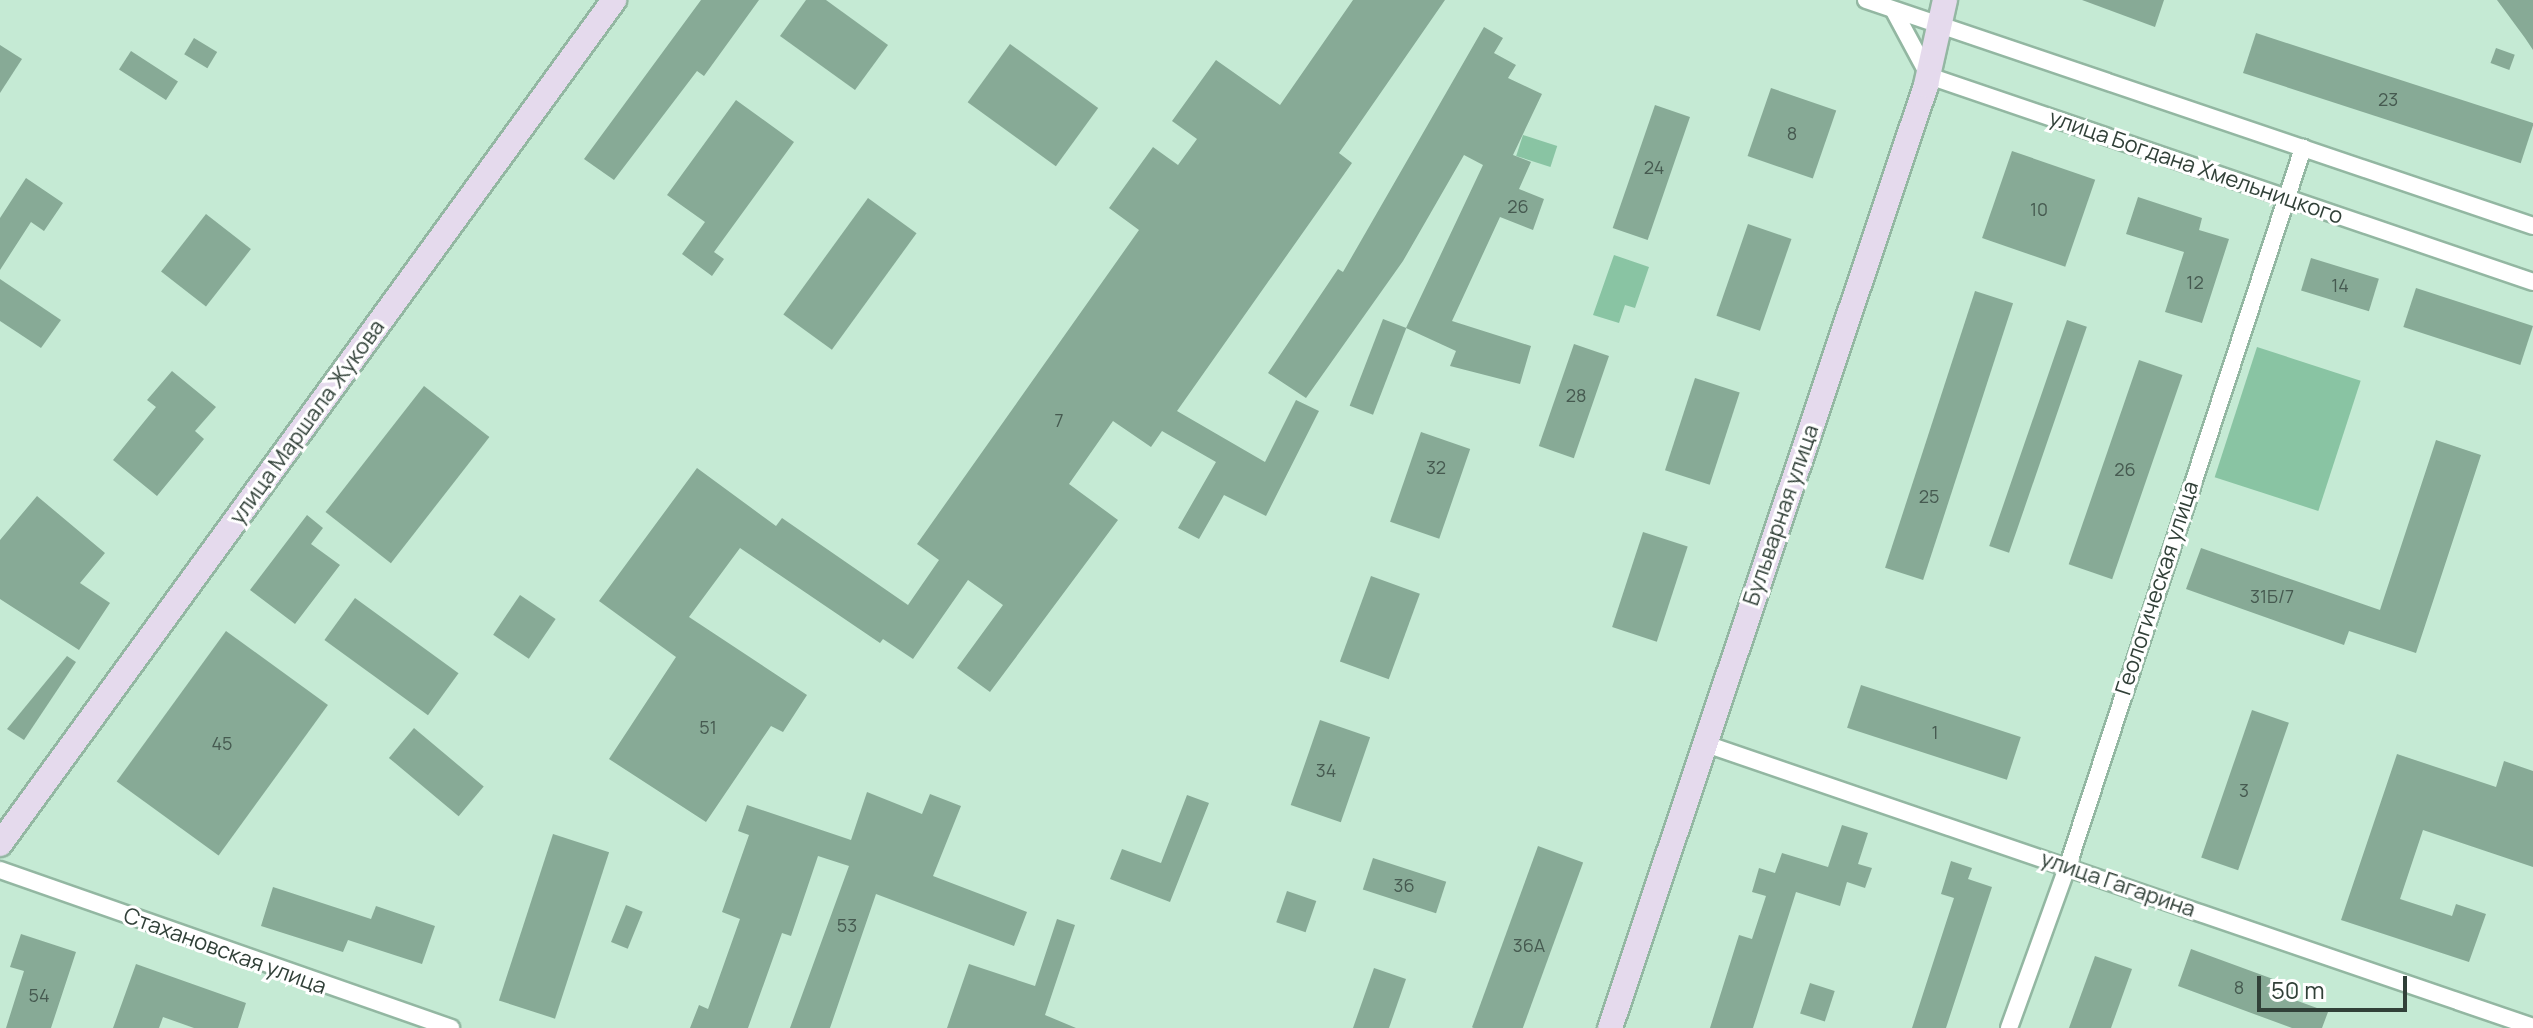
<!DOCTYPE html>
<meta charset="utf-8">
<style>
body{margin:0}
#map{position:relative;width:2533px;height:1028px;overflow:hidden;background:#c5ead4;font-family:Manrope,sans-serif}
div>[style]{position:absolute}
.green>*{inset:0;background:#89c4a3;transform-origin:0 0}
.building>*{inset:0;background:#87aa96;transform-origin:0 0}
.roads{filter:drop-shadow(2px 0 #93b7a2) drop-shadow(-2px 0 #93b7a2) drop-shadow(0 2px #93b7a2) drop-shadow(0 -2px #93b7a2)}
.street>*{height:16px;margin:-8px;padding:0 8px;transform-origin:8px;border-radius:8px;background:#fff}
.secondary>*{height:24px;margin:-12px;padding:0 12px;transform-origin:12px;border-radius:12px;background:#e5daed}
span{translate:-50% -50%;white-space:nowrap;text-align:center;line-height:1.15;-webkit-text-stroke:6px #fff;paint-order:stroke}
.number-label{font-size:18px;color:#465a50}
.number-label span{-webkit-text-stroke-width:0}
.street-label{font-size:22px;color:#314038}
.scale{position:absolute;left:2257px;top:976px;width:150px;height:36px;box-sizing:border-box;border:4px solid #314038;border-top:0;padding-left:10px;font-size:24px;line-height:28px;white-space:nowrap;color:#314038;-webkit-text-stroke:6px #fff;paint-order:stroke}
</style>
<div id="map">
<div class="green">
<div style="left:1523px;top:135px;width:36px;height:22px;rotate:18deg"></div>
<div style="clip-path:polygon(1614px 255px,1649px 267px,1635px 308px,1625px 305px,1619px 323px,1593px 315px)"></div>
<div style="left:2257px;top:347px;width:109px;height:137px;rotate:18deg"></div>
</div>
<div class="building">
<div style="clip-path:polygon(701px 0,759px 0,704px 76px,697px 71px,614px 180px,584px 159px)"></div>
<div style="clip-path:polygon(806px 0,826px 0,888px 45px,855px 90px,780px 36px)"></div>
<div style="clip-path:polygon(1353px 0,1445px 0,1339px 153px,1352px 163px,1177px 411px,1265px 462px,1296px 400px,1319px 411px,1266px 516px,1224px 495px,1199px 539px,1178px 528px,1216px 462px,1162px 431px,1151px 447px,1113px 421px,1069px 484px,1118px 520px,990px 692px,957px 668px,1003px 605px,968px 580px,913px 659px,883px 639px,880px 643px,740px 548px,689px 617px,807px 695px,783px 732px,771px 726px,706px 822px,609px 759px,676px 657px,599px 601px,697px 468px,776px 526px,782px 518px,908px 605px,939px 560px,917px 544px,1139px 230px,1109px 208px,1153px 147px,1178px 165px,1197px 139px,1172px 121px,1216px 60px,1280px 105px)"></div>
<div style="clip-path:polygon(2082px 0,2164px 0,2155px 27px)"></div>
<div style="clip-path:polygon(2497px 0,2533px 0,2533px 50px,2525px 38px)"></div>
<div style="clip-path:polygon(1484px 27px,1503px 38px,1494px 53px,1516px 65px,1508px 78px,1542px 94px,1513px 155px,1531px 162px,1519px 189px,1544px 199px,1533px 230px,1500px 217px,1452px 321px,1531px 346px,1520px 384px,1450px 366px,1456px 351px,1406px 328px,1483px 165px,1464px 155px,1403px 261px,1306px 398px,1268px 373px,1338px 269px,1343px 272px)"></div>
<div style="left:2256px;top:33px;width:292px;height:42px;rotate:18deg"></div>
<div style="left:194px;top:38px;width:27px;height:19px;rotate:31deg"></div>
<div style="left:1010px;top:44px;width:109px;height:72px;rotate:36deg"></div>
<div style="clip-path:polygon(0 45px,22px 59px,0 93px)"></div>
<div style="left:2496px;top:48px;width:20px;height:16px;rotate:20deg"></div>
<div style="left:131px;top:51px;width:56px;height:22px;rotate:33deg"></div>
<div style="left:1771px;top:88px;width:69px;height:72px;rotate:19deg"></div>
<div style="clip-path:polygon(736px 100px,794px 142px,714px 252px,724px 259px,712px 276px,682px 254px,705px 222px,667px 195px)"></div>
<div style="left:1655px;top:105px;width:37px;height:130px;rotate:19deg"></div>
<div style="left:2012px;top:151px;width:88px;height:92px;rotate:19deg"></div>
<div style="clip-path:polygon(26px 178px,63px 203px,44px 231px,31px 222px,0 270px,0 218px)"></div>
<div style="clip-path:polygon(2138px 197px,2202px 218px,2199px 230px,2229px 239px,2202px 323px,2165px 312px,2184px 252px,2126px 234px)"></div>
<div style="left:868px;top:198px;width:60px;height:144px;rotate:36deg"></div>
<div style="left:206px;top:214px;width:57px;height:73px;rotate:38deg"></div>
<div style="left:1748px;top:224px;width:46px;height:97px;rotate:19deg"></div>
<div style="left:2311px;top:258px;width:71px;height:34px;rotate:17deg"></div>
<div style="clip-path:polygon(0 279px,61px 320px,41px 348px,0 321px)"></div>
<div style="left:2416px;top:288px;width:123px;height:41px;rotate:18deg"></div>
<div style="left:1975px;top:291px;width:40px;height:291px;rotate:18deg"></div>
<div style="left:1383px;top:319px;width:25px;height:93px;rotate:21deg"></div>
<div style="left:2067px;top:320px;width:21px;height:239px;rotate:19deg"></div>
<div style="left:1574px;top:344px;width:37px;height:108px;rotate:19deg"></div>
<div style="left:2139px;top:360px;width:46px;height:216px;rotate:19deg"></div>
<div style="clip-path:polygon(172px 371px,216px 407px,195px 431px,204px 439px,157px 496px,113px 460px,156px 407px,147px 400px)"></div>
<div style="left:1695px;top:378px;width:47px;height:97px;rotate:18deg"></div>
<div style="left:424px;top:386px;width:83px;height:160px;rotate:38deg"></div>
<div style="left:1421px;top:432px;width:52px;height:95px;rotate:19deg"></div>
<div style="clip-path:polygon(2436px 440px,2481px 455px,2416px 653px,2349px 631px,2344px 645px,2186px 589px,2201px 548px,2380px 610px)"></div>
<div style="clip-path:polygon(37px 496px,105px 553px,80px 583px,110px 603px,79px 650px,0 599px,0 540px)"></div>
<div style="clip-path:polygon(307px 515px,323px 528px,311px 544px,340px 565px,295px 624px,250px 590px)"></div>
<div style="left:1643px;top:532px;width:47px;height:100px;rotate:18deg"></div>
<div style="left:1371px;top:576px;width:52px;height:91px;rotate:20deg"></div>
<div style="left:520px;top:595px;width:43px;height:48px;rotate:34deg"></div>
<div style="left:355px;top:598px;width:128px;height:52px;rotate:36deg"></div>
<div style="left:226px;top:631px;width:126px;height:186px;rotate:36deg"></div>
<div style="clip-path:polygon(67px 656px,76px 662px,24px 740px,7px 729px)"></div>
<div style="left:1861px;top:685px;width:168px;height:45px;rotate:18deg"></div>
<div style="left:2252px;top:710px;width:39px;height:156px;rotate:19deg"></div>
<div style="left:1320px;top:720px;width:53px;height:90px;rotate:19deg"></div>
<div style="left:414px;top:728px;width:91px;height:39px;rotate:40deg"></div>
<div style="clip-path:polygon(2397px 754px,2496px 787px,2504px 761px,2533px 771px,2533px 867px,2423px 830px,2400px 899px,2452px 916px,2456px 904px,2486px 914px,2469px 962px,2341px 920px)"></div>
<div style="clip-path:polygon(867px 792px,922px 814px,930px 794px,961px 806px,933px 876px,1027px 912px,1014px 946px,876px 894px,830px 1028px,790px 1028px,849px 866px,818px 856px,791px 936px,782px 933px,748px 1028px,690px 1028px,699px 1005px,708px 1009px,740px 919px,722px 912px,749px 835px,738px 831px,747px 805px,851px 840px)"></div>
<div style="clip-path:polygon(1187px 795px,1209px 803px,1170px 902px,1110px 879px,1122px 849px,1161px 863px)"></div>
<div style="clip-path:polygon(1842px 825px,1868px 833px,1858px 864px,1872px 868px,1865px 888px,1847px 882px,1840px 906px,1796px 892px,1753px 1028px,1710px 1028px,1739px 935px,1752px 939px,1766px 896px,1752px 892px,1759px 868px,1775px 873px,1782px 853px,1828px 867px)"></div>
<div style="left:553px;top:834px;width:59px;height:175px;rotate:18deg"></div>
<div style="left:1538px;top:846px;width:48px;height:193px;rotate:20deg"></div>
<div style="left:1373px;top:858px;width:77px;height:33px;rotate:18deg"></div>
<div style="clip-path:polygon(1951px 861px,1972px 868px,1968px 879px,1992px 887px,1946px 1028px,1912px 1028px,1954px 898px,1941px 894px)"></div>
<div style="clip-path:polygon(273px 887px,371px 919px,376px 906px,435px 926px,422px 964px,348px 940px,343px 952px,261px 926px)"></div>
<div style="left:1287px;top:891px;width:31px;height:33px;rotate:19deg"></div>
<div style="left:626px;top:905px;width:18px;height:40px;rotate:22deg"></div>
<div style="clip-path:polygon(1057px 919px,1075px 925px,1045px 1015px,1076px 1028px,947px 1028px,969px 964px,1035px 986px)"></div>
<div style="clip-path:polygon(21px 934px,76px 952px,51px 1028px,6px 1028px,24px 971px,10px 967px)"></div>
<div style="clip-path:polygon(2191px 949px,2300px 989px,2295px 1000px,2328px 1012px,2322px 1028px,2292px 1028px,2178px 986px)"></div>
<div style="clip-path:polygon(2095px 956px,2132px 969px,2111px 1028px,2069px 1028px)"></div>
<div style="clip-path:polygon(136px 964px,246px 1003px,238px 1028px,194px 1028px,163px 1017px,159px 1028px,113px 1028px)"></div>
<div style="clip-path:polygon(1374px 968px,1406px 979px,1389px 1028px,1353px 1028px)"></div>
<div style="left:1810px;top:983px;width:26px;height:32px;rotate:18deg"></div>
</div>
<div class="roads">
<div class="street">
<div style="left:1866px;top:0;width:704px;rotate:18.72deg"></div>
<div style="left:1894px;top:11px;width:74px;rotate:61.7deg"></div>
<div style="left:1929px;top:76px;width:638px;rotate:18.83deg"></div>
<div style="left:1703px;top:743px;width:877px;rotate:18.89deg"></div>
<div style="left:0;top:870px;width:478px;rotate:19.3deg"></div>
<div style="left:2009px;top:1028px;width:173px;rotate:-70.1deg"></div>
<div style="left:2068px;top:865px;width:755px;rotate:-71.85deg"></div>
</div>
<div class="secondary">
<div style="left:0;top:844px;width:1044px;rotate:-53.96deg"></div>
<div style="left:1610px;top:1028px;width:995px;rotate:-71.47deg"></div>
<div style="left:1926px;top:85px;width:87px;rotate:-77.4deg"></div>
</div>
</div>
<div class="number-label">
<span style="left:2388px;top:99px">23</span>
<span style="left:1792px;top:133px">8</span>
<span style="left:1654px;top:167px">24</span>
<span style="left:1518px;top:206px">26</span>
<span style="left:2039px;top:209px">10</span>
<span style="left:2195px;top:282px">12</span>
<span style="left:2340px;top:285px">14</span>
<span style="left:1576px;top:395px">28</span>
<span style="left:1059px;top:420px">7</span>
<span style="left:1436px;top:467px">32</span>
<span style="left:2125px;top:469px">26</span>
<span style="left:1929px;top:496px">25</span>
<span style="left:2272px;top:596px">31Б/7</span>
<span style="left:708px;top:727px">51</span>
<span style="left:1935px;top:732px">1</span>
<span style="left:222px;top:743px">45</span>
<span style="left:1326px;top:770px">34</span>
<span style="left:2244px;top:790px">3</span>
<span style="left:1404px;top:885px">36</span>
<span style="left:847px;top:925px">53</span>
<span style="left:1529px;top:945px">36А</span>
<span style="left:2239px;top:987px">8</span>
<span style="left:39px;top:995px">54</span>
</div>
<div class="street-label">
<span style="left:2196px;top:167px;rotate:19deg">улица Богдана Хмельницкого</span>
<span style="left:307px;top:422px;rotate:-54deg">улица Маршала Жукова</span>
<span style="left:1781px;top:515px;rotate:-71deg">Бульварная улица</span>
<span style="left:2157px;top:588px;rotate:-72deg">Геологическая улица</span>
<span style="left:2118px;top:884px;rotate:19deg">улица Гагарина</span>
<span style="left:225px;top:951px;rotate:20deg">Стахановская улица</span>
</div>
<div class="scale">50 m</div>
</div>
